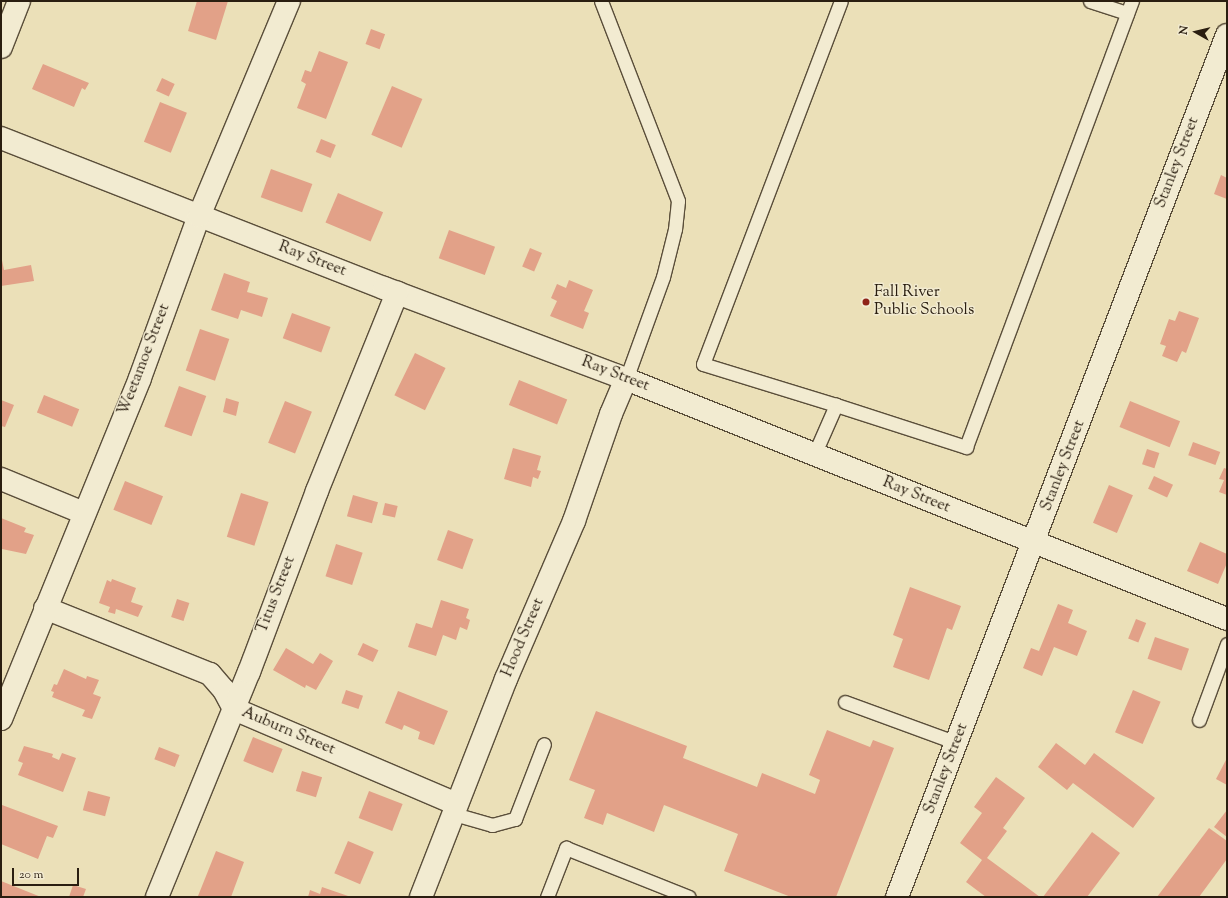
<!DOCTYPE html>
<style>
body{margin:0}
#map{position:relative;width:1228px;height:898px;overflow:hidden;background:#ebe0b8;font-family:"Sorts Mill Goudy",serif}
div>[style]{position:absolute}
.building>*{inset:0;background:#e2a188;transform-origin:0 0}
.roads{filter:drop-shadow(1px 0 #5a4e3a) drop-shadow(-1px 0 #5a4e3a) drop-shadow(0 1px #5a4e3a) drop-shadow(0 -1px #5a4e3a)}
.service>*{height:13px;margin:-6.5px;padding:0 6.5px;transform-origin:6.5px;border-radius:6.5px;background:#f2ebd1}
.minor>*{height:22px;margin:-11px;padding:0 11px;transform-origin:11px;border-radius:11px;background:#f2ebd1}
.dots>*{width:11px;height:11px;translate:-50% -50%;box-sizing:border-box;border:2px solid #f2ebd1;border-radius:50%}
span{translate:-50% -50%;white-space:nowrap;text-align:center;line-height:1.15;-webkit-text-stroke:3px #f2ebd1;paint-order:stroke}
.street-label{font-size:16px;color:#2a1e10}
.poi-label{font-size:16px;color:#2a1e10}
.left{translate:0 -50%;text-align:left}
.frame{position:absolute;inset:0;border:2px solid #2a1e10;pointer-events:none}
.north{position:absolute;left:1176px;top:12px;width:40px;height:40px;-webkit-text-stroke:3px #f2ebd1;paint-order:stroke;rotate:278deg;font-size:11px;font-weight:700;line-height:16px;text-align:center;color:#2a1e10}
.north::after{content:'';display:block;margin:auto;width:14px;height:18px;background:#2a1e10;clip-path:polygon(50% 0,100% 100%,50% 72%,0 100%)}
.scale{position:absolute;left:12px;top:868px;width:67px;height:18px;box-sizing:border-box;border:2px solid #2a1e10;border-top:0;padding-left:5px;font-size:12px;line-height:14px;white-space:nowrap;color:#2a1e10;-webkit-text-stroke:3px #f2ebd1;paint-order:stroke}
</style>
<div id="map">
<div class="building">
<div style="clip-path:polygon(197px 1px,228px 1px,216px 40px,188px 31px)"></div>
<div style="left:371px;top:29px;width:15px;height:16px;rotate:20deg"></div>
<div style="clip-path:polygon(319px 51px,348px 62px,326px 119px,297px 108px,306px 84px,301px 81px,305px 70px,311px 72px)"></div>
<div style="clip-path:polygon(43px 64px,89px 83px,85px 90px,82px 88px,74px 107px,32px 89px)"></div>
<div style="left:162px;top:78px;width:14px;height:14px;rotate:25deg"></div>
<div style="left:392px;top:86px;width:33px;height:53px;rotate:23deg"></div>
<div style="left:160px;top:102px;width:29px;height:43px;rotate:22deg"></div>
<div style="left:321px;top:139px;width:16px;height:14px;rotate:22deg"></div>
<div style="left:271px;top:169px;width:44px;height:30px;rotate:20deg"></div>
<div style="clip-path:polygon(1221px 175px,1227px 178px,1227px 199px,1214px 194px)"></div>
<div style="left:338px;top:193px;width:49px;height:32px;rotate:23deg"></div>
<div style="left:449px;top:230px;width:49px;height:30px;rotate:20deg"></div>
<div style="left:530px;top:248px;width:13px;height:20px;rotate:23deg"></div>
<div style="clip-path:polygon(1px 255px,4px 270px,31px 265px,34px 281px,1px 286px)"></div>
<div style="clip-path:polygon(224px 273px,250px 282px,247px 292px,268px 298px,262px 317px,241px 310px,238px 319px,211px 310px)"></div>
<div style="clip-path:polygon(569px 280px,593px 290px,584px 311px,589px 313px,583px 329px,550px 316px,557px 301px,551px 298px,557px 284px,566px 288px)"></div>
<div style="clip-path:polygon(1179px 311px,1199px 318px,1186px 353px,1182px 351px,1177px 362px,1162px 356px,1166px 346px,1160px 344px,1169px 319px,1175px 321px)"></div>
<div style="left:292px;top:313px;width:41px;height:27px;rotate:20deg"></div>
<div style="left:200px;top:329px;width:31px;height:44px;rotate:19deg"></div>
<div style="left:415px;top:353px;width:34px;height:47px;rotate:26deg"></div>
<div style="left:519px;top:380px;width:52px;height:27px;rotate:22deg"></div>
<div style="left:179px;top:386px;width:29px;height:43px;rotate:20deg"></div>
<div style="left:44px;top:395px;width:38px;height:19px;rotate:22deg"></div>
<div style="clip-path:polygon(226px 398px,239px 402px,236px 416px,223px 412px)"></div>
<div style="clip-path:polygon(1px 400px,14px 405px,5px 427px,1px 426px)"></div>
<div style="left:285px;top:401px;width:29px;height:45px;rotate:22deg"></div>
<div style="left:1130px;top:401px;width:54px;height:28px;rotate:22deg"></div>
<div style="left:1193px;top:442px;width:29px;height:14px;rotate:20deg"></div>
<div style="clip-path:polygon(513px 448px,541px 456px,537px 470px,541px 471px,538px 479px,533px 477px,531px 487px,504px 479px)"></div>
<div style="left:1147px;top:449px;width:13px;height:16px;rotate:18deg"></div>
<div style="clip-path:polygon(1224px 468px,1227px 469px,1227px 495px,1219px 492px,1224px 480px,1219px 479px)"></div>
<div style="left:1154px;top:476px;width:21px;height:14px;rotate:25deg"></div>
<div style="left:125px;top:481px;width:41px;height:31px;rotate:22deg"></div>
<div style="left:1109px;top:485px;width:26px;height:41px;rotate:23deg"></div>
<div style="left:241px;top:493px;width:29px;height:46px;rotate:18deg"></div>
<div style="left:353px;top:495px;width:26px;height:22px;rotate:16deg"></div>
<div style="left:385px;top:503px;width:13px;height:12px;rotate:13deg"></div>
<div style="clip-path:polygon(1px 518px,26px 528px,24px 532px,34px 535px,26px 554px,2px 549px,1px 551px)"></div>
<div style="left:448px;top:530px;width:27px;height:32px;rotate:20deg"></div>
<div style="clip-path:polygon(1200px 542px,1227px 554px,1227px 563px,1218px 584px,1187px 571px)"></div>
<div style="left:336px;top:544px;width:28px;height:34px;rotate:18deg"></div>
<div style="clip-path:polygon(112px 579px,136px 588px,131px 602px,143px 606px,138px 617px,116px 609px,115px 614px,108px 612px,110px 607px,99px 603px,107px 580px,111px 582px)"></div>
<div style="clip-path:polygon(910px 587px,961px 606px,952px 630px,947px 628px,929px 680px,893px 667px,903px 639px,893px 635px)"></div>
<div style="left:177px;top:599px;width:13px;height:19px;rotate:18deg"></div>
<div style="clip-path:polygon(441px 600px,469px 609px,466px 618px,470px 620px,467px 630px,460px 627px,456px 640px,443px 635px,436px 656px,408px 647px,416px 623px,432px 628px)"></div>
<div style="clip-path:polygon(1058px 604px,1073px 610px,1068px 623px,1087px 631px,1077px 656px,1054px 647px,1042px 676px,1023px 668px,1031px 648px,1039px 651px)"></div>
<div style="left:1136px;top:619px;width:11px;height:21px;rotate:22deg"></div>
<div style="left:1155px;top:637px;width:36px;height:23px;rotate:19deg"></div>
<div style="left:363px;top:643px;width:17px;height:13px;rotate:25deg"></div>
<div style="clip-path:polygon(286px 648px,313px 664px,320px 653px,333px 661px,316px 690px,306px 685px,305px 688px,273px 670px)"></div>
<div style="clip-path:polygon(64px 669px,86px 679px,87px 676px,99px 680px,93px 694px,101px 697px,92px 719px,82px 716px,85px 710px,52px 697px,54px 692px,51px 691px,54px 684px,57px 685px)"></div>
<div style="left:346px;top:690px;width:18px;height:14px;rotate:19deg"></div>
<div style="left:1133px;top:690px;width:30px;height:46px;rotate:23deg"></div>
<div style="clip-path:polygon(398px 691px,448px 711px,434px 745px,418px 739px,420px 732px,404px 725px,402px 730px,385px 723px)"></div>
<div style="clip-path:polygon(596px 711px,687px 746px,683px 758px,757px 787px,762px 773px,815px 794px,820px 780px,809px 775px,827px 730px,870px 747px,873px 740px,894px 748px,836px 897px,791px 897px,724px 871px,738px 834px,664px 805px,654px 832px,607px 813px,603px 825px,584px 818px,595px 790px,569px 780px)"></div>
<div style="left:253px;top:737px;width:32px;height:26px;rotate:22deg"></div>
<div style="clip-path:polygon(1056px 743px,1085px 765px,1094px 753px,1155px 798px,1133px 828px,1073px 783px,1067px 790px,1038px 767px)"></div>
<div style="clip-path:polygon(24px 746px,53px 754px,52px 757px,59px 760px,62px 753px,76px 758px,63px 792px,18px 775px,23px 763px,18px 761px)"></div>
<div style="left:159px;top:747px;width:22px;height:13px;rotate:21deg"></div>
<div style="clip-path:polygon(1227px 758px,1227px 785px,1216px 779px)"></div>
<div style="left:302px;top:771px;width:21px;height:21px;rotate:17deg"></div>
<div style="clip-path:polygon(996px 777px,1025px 798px,1003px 828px,1007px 831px,987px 858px,1040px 897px,986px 897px,966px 882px,982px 860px,960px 843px,982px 813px,974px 807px)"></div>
<div style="left:88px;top:791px;width:23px;height:20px;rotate:15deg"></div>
<div style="left:369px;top:791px;width:36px;height:29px;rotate:21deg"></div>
<div style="clip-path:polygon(2px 805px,58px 826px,53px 838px,47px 836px,38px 859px,1px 844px)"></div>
<div style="clip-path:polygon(1227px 810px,1227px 837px,1214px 827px)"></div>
<div style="clip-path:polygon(1209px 828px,1227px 841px,1227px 859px,1199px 897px,1157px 897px)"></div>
<div style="clip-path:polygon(1092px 832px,1120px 853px,1087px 897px,1043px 897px)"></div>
<div style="left:348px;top:841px;width:28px;height:35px;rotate:23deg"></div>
<div style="clip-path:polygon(216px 851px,244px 862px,231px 897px,199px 897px,198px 896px)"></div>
<div style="clip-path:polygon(1px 881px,41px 897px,1px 897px)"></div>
<div style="clip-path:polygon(73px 885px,86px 889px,83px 897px,69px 897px)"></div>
<div style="clip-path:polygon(322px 887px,351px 897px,308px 897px,310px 890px,320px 894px)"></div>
</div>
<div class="roads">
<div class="service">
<div style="left:601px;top:1px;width:214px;rotate:68.9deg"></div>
<div style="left:678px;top:201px;width:28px;rotate:96deg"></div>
<div style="left:675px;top:229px;width:49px;rotate:104deg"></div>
<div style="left:663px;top:277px;width:109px;rotate:109.9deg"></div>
<div style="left:1090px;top:1px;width:39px;rotate:18deg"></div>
<div style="left:836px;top:405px;width:139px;rotate:-162.9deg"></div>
<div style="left:703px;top:364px;width:388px;rotate:-69.2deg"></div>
<div style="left:814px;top:455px;width:55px;rotate:-66.3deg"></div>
<div style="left:836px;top:405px;width:137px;rotate:17.9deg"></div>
<div style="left:966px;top:447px;width:476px;rotate:-69.6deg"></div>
<div style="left:845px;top:702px;width:119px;rotate:20.1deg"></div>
<div style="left:1199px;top:720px;width:81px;rotate:-69.8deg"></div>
<div style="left:454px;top:814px;width:40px;rotate:16deg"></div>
<div style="left:492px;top:825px;width:24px;rotate:-15deg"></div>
<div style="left:515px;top:819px;width:80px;rotate:-68.9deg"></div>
<div style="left:547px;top:897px;width:53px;rotate:-68.8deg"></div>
<div style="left:566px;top:848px;width:132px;rotate:21.7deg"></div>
</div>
<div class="minor">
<div style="left:1px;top:47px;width:49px;rotate:-68.6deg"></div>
<div style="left:1px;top:138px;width:411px;rotate:21.4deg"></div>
<div style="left:384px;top:288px;width:259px;rotate:20.6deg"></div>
<div style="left:626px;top:379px;width:647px;rotate:21.77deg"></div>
<div style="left:1px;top:479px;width:90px;rotate:22.3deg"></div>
<div style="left:45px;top:608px;width:178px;rotate:21.8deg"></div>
<div style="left:210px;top:674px;width:21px;rotate:49deg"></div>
<div style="left:224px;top:690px;width:21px;rotate:62deg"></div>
<div style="left:234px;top:709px;width:242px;rotate:23.1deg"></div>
<div style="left:1px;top:719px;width:368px;rotate:-67.8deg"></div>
<div style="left:140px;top:378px;width:172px;rotate:-70deg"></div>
<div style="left:199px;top:216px;width:233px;rotate:-67.3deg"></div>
<div style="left:157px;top:897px;width:243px;rotate:-67.8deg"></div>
<div style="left:249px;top:672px;width:193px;rotate:-69.4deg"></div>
<div style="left:317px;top:491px;width:214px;rotate:-68deg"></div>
<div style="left:421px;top:897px;width:234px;rotate:-68.7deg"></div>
<div style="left:506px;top:679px;width:172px;rotate:-66.7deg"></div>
<div style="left:574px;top:521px;width:113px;rotate:-70.9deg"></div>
<div style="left:611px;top:414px;width:38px;rotate:-67deg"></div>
<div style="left:897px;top:897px;width:923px;rotate:-69.05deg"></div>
</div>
</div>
<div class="dots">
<div style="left:866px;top:302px;background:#8f2418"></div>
</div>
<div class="street-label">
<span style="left:1178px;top:163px;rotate:-69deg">Stanley Street</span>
<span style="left:312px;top:260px;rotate:21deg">Ray Street</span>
<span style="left:145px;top:360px;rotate:-69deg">Weetamoe Street</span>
<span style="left:615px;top:375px;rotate:21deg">Ray Street</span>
<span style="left:1064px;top:466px;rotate:-69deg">Stanley Street</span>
<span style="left:916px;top:496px;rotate:22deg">Ray Street</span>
<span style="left:277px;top:595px;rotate:-69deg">Titus Street</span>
<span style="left:524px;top:638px;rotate:-67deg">Hood Street</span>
<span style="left:288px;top:732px;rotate:23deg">Auburn Street</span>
<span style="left:947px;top:769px;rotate:-69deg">Stanley Street</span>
</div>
<div class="poi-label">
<span class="left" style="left:874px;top:302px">Fall River<br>Public Schools</span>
</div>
<div class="frame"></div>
<div class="north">N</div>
<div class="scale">20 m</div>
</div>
